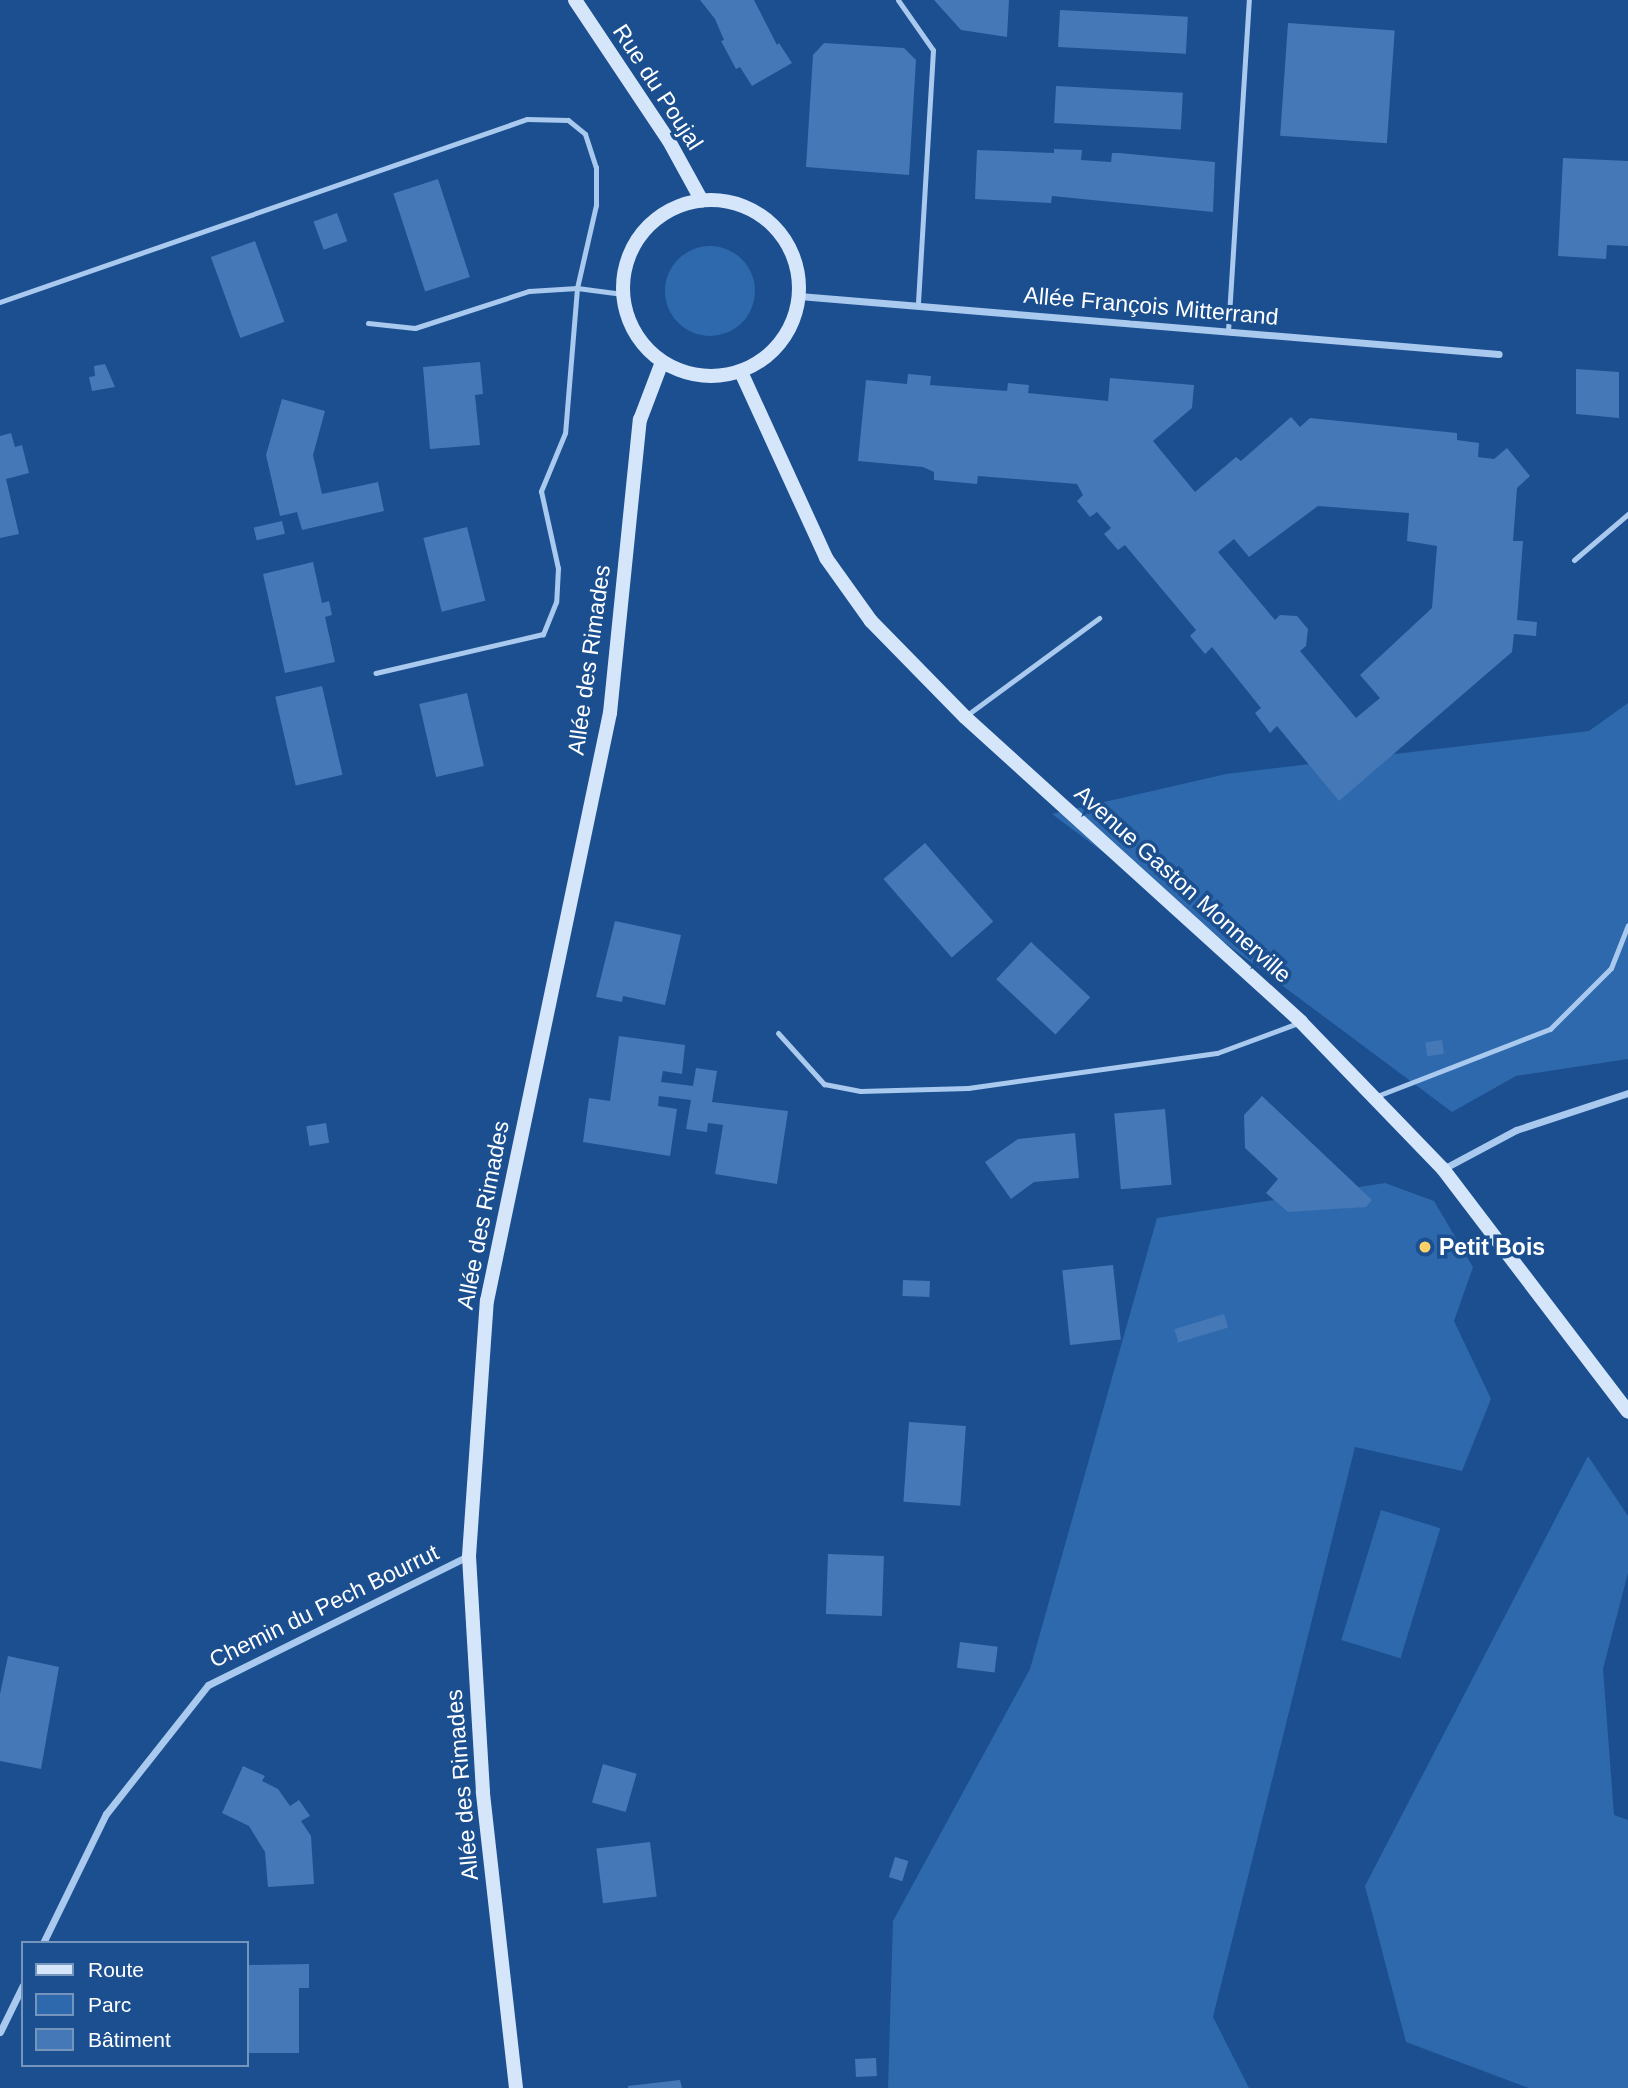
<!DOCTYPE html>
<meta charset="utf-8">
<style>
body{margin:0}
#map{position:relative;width:1628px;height:2088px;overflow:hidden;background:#1b4f8f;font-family:Arial,sans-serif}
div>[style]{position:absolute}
.green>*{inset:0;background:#2e69ad;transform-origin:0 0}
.round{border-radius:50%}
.building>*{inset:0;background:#4478b7;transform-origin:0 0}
.lane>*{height:5px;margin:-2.5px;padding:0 2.5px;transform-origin:2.5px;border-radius:2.5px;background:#a9c9ee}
.street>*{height:7px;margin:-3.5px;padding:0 3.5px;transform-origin:3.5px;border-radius:3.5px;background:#a9c9ee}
.secondary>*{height:14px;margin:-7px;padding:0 7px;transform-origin:7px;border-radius:7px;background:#d6e6fa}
.secondary>.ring{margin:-7px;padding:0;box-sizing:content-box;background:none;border:14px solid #d6e6fa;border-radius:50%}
.dots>*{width:19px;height:19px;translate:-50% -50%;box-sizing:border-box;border:4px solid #1b4f8f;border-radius:50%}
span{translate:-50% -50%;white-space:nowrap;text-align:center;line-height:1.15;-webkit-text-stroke:7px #1b4f8f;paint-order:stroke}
.street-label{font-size:23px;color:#fff}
.poi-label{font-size:23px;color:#fff;font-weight:700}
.left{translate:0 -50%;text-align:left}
.legend{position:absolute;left:21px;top:1941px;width:228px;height:126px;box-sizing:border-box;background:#1b4f8f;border:2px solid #7695bc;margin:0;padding:9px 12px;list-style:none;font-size:21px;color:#fff}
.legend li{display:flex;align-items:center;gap:14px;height:35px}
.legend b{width:35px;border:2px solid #7695bc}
</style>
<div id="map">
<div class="green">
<div class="round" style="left:665px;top:246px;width:90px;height:90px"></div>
<div style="clip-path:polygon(1628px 703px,1628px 1059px,1516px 1076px,1452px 1112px,1052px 814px,1226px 774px,1589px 731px)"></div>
<div style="clip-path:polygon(1385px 1183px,1434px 1201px,1473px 1267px,1454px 1321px,1491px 1399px,1462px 1471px,1355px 1447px,1213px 2017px,1249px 2088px,888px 2088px,893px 1921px,1030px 1669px,1157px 1218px)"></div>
<div style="clip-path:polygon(1588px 1456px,1628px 1516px,1628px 1573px,1603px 1669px,1614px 1815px,1628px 1820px,1628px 2088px,1529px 2088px,1406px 2042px,1365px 1886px)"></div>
<div style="left:1381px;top:1510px;width:62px;height:136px;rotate:17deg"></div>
</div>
<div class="building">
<div style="clip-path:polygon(700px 0,754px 0,777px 45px,779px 43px,792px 63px,752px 86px,740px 67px,736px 69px,721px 41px,724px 40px,715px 19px)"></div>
<div style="clip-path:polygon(934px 0,1009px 0,1007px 37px,961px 30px)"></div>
<div style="left:1060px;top:10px;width:128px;height:37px;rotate:3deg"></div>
<div style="left:1288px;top:23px;width:107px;height:113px;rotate:4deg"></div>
<div style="clip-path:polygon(824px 43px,904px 48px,916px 60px,909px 175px,806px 167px,813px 55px)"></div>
<div style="left:1056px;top:86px;width:127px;height:37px;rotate:3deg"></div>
<div style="clip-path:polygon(1054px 149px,1082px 150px,1081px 160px,1111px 162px,1112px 153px,1119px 153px,1215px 162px,1213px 212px,1052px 196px,1051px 203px,975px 199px,977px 150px,1054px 153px)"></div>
<div style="clip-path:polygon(1563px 158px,1628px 161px,1628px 246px,1607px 245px,1606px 259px,1558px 256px)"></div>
<div style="left:438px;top:179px;width:103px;height:47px;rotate:72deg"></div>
<div style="left:337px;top:213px;width:30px;height:25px;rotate:70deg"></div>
<div style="left:255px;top:241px;width:86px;height:47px;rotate:70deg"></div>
<div style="clip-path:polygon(480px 362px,483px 394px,475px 395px,480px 445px,430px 449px,423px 367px)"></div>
<div style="clip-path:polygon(105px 364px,115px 387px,92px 391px,89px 377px,95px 376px,94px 366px)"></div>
<div style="clip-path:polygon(1576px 369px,1619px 372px,1619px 418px,1576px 414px)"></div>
<div style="clip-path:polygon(evenodd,908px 374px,931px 376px,930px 385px,1007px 391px,1008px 383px,1029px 385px,1028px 393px,1108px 401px,1110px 378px,1194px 385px,1192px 408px,1153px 441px,1195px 492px,1236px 457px,1241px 461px,1291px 417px,1300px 427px,1310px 418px,1457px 433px,1457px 440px,1479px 443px,1478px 457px,1494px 459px,1507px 448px,1530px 476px,1517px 488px,1513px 541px,1523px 541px,1517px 620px,1537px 622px,1536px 636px,1514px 634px,1512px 652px,1339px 801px,1277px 726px,1270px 733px,1255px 713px,1261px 708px,1212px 647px,1205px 654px,1190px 636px,1196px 630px,1125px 545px,1118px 550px,1104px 534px,1111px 528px,1097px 512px,1090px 517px,1077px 501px,1083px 495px,1077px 484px,978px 476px,977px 484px,934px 480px,934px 472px,923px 467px,858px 461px,866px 380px,907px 384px,908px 374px,1318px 506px,1409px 513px,1407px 541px,1437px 546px,1432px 608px,1360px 675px,1380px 698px,1356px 718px,1300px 651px,1306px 646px,1308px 629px,1297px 616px,1280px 615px,1275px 620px,1218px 552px,1234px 539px,1249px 557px,1318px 506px)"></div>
<div style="clip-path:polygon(282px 399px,325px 411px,313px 455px,322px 494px,378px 482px,384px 511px,302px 530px,297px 512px,280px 516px,266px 455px)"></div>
<div style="clip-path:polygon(11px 433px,15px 447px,22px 445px,29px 473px,6px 479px,19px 534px,0 538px,0 436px)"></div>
<div style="left:282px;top:521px;width:13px;height:29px;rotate:77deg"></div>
<div style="left:467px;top:527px;width:76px;height:45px;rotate:76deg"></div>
<div style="clip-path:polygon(313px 562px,322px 603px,329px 601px,332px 615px,325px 617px,335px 662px,285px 673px,263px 574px)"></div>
<div style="left:322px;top:686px;width:91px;height:48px;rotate:77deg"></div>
<div style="left:467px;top:693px;width:75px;height:49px;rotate:77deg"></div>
<div style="left:925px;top:843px;width:104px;height:55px;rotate:49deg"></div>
<div style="clip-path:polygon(615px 921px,681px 935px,665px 1005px,623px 996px,622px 1002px,596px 997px)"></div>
<div style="left:1031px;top:942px;width:81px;height:51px;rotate:43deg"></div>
<div style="clip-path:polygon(619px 1036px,685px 1045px,682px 1074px,663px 1071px,661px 1082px,693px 1086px,696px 1068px,717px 1071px,712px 1102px,788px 1111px,777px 1184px,715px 1174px,723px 1125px,708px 1123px,707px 1132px,686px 1129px,691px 1100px,659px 1096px,658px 1106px,677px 1109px,670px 1156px,583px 1142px,589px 1098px,610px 1101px)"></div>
<div style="left:1442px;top:1040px;width:14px;height:17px;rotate:82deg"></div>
<div style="clip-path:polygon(1262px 1096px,1372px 1200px,1366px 1207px,1288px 1212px,1266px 1193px,1278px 1179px,1245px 1148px,1244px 1115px)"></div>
<div style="left:1165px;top:1109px;width:76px;height:51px;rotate:85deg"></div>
<div style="left:326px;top:1123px;width:20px;height:20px;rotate:81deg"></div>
<div style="clip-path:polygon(1075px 1133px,1079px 1178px,1034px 1182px,1011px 1199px,985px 1162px,1018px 1139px)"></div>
<div style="left:1113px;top:1265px;width:75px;height:51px;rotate:84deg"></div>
<div style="left:903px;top:1280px;width:27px;height:16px;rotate:2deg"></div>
<div style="left:1224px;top:1314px;width:14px;height:52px;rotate:73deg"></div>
<div style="left:909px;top:1422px;width:57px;height:80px;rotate:4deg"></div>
<div style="left:828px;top:1554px;width:56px;height:60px;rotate:2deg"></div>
<div style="left:960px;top:1642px;width:38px;height:26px;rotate:7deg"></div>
<div style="clip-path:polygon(8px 1656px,59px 1667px,41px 1769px,0 1761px,0 1694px)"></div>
<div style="left:603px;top:1764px;width:35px;height:40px;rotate:16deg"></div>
<div style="clip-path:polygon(243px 1766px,265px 1776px,262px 1781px,278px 1789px,290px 1806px,299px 1800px,310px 1816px,301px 1821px,311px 1836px,314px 1884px,268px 1887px,265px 1852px,249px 1826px,222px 1813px)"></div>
<div style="left:650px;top:1842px;width:55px;height:54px;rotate:83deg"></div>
<div style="left:895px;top:1857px;width:14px;height:21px;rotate:17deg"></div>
<div style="clip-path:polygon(309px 1964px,309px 1988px,299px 1988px,299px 2053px,249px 2053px,248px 1965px)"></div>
<div style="left:876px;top:2058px;width:18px;height:21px;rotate:87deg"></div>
<div style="clip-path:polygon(680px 2080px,682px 2088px,628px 2088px,628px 2086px)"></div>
</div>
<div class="lane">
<div style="left:898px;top:0;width:61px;rotate:55deg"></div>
<div style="left:933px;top:50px;width:256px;rotate:93.4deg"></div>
<div style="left:0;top:302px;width:558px;rotate:-19.15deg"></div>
<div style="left:527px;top:119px;width:41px;rotate:1.4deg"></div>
<div style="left:568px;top:120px;width:22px;rotate:39deg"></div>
<div style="left:585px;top:134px;width:35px;rotate:72deg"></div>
<div style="left:596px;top:167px;width:38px;rotate:90deg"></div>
<div style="left:596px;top:205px;width:85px;rotate:102.9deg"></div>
<div style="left:577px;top:288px;width:145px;rotate:94.7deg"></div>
<div style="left:565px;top:433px;width:63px;rotate:112.5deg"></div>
<div style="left:541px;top:491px;width:79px;rotate:77.6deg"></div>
<div style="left:558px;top:568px;width:34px;rotate:93deg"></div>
<div style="left:556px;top:602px;width:35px;rotate:112deg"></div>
<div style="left:543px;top:634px;width:172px;rotate:166.9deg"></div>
<div style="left:368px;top:323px;width:47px;rotate:6.1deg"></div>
<div style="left:415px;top:328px;width:120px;rotate:-18deg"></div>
<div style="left:529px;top:291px;width:48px;rotate:-3.6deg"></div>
<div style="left:577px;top:288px;width:46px;rotate:7.4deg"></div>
<div style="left:1228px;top:331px;width:332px;rotate:-86.4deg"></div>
<div style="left:1574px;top:560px;width:71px;rotate:-40.4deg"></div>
<div style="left:967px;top:715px;width:164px;rotate:-36.3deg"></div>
<div style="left:778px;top:1033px;width:69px;rotate:48deg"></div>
<div style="left:824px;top:1084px;width:37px;rotate:11deg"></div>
<div style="left:860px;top:1091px;width:108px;rotate:-1.6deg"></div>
<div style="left:968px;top:1088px;width:251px;rotate:-8deg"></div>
<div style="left:1217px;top:1053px;width:86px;rotate:-20.3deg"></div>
<div style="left:1377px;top:1096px;width:186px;rotate:-21.2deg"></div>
<div style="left:1550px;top:1029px;width:86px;rotate:-45deg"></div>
<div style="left:1611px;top:968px;width:46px;rotate:-68.4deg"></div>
</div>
<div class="street">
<div style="left:799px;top:296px;width:702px;rotate:4.74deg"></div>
<div style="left:1443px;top:1169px;width:83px;rotate:-28.1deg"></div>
<div style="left:1516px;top:1130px;width:118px;rotate:-18.3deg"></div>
<div style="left:43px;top:1943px;width:144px;rotate:-64deg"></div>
<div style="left:106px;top:1814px;width:164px;rotate:-51.7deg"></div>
<div style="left:208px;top:1685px;width:290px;rotate:-26.4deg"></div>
<div style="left:0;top:2032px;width:52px;rotate:-63.9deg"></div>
</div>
<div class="secondary">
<div style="left:575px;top:0;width:169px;rotate:56.3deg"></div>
<div style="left:669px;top:141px;width:68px;rotate:61.2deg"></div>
<div class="ring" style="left:623px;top:200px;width:162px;height:162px"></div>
<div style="left:741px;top:372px;width:205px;rotate:65.4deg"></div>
<div style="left:826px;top:558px;width:77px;rotate:54.5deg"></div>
<div style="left:871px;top:621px;width:134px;rotate:45.6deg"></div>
<div style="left:965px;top:717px;width:454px;rotate:42.2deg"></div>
<div style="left:1301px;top:1022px;width:204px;rotate:46deg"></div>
<div style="left:1443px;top:1169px;width:305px;rotate:52.7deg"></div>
<div style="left:516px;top:2088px;width:298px;rotate:-96.4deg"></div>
<div style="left:483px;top:1792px;width:236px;rotate:-93.4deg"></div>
<div style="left:469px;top:1556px;width:256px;rotate:-86deg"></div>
<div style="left:487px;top:1301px;width:601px;rotate:-78.19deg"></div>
<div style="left:610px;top:713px;width:295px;rotate:-84.2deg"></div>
<div style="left:640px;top:420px;width:62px;rotate:-69.2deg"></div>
</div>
<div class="dots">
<div style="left:1425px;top:1247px;background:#ffd166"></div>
</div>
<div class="street-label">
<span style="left:658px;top:87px;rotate:57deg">Rue du Poujal</span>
<span style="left:1151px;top:306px;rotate:5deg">Allée François Mitterrand</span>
<span style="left:589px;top:660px;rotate:-82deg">Allée des Rimades</span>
<span style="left:1183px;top:884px;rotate:42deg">Avenue Gaston Monnerville</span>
<span style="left:483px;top:1215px;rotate:-79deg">Allée des Rimades</span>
<span style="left:324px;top:1606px;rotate:-26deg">Chemin du Pech Bourrut</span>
<span style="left:462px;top:1785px;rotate:-95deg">Allée des Rimades</span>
</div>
<div class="poi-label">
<span class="left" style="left:1439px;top:1247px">Petit Bois</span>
</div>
<ul class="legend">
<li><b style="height:9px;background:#d6e6fa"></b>Route</li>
<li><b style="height:19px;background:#2e69ad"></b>Parc</li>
<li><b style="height:19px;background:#4478b7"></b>Bâtiment</li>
</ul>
</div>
